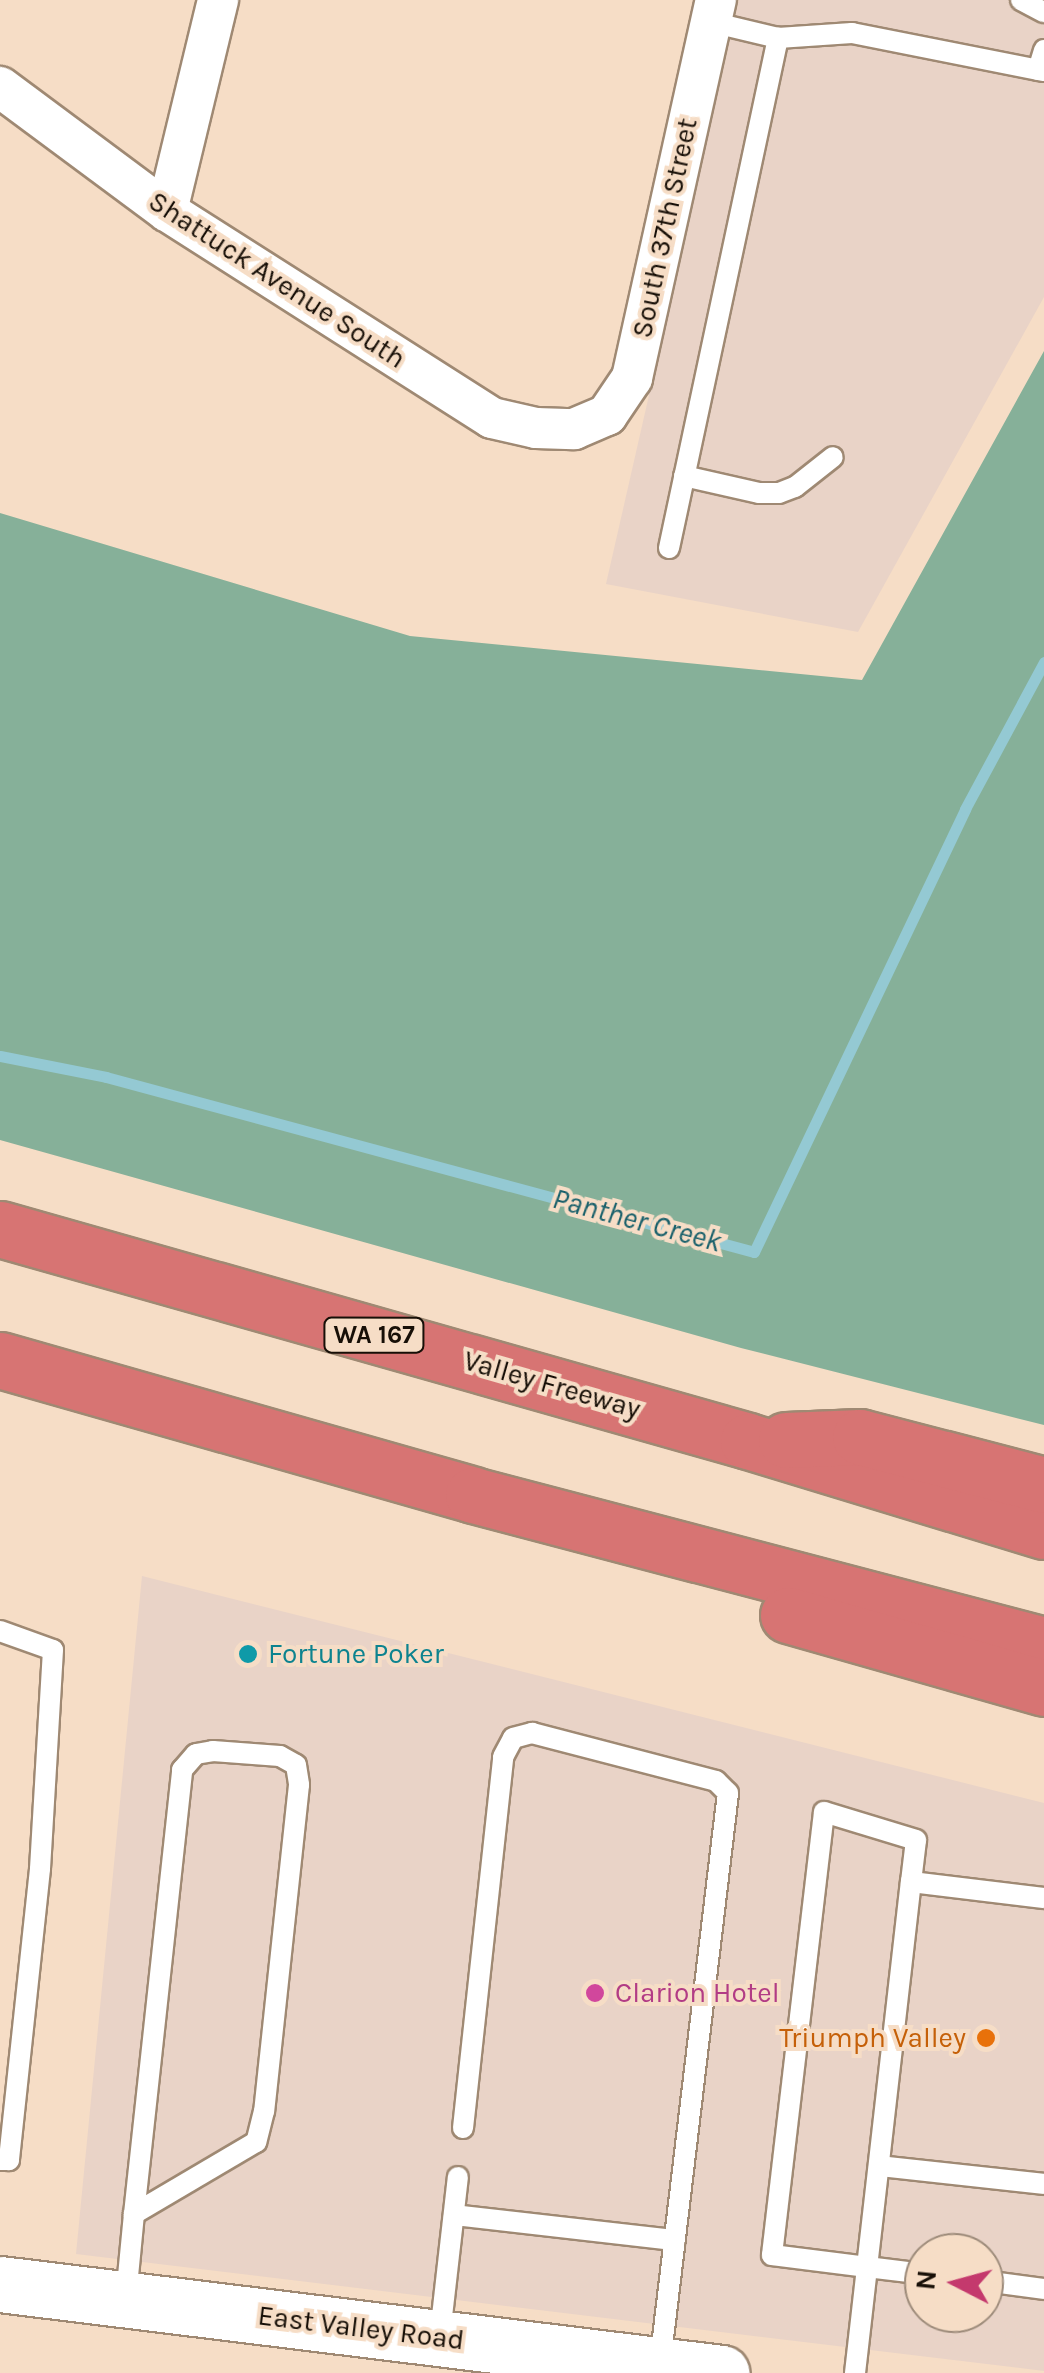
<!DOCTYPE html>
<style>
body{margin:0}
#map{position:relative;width:1044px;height:2373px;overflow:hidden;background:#f6ddc6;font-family:Karla,sans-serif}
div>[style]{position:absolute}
.commercial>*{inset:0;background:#e9d3c7}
.forest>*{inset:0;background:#86b099}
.stream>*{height:11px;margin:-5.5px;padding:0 5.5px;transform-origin:5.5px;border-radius:5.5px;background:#94c9d3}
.roads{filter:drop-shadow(2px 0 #9f8973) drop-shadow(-2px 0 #9f8973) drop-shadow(0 2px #9f8973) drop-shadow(0 -2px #9f8973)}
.lane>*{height:20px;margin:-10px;padding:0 10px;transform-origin:10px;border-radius:10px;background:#fff}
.street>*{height:40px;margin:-20px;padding:0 20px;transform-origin:20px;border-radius:20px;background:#fff}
.secondary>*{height:55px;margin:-27.5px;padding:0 27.5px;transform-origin:27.5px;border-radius:27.5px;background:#fff}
.highway>*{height:55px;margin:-27.5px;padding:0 27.5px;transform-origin:27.5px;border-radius:27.5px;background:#d77473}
.dots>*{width:28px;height:28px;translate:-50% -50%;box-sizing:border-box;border:5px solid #f6ddc6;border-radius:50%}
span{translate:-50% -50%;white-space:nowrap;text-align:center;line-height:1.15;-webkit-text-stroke:8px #f6ddc6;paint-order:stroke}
.shield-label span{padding:2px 8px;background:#f6ddc6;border:2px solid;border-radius:8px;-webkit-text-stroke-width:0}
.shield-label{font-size:25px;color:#170f07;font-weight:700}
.street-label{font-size:28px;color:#170f07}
.culture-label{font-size:28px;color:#0d838f}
.left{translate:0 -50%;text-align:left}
.hotel-label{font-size:28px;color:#b23c85}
.food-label{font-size:28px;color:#c56008}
.right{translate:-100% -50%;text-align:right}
.water-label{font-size:30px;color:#19606b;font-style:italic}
.north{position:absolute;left:904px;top:2233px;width:100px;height:100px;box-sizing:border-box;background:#f6ddc6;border:2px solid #9d8b7a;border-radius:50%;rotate:276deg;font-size:28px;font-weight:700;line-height:40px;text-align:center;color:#170f07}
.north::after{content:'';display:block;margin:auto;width:35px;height:45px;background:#c4396d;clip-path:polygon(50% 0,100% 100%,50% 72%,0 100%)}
</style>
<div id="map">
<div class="commercial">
<div style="clip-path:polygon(739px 0,1044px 0,1044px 297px,858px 632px,606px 584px)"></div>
<div style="clip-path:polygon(evenodd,142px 1576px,1044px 1803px,1044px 2371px,76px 2254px,142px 1576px,924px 2253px,984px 2253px,984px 2313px,924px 2313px,924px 2253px)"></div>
</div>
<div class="forest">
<div style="clip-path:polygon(1044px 351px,1044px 1425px,741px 1348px,0 1140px,0 513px,410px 636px,862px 680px)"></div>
</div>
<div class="stream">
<div style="left:0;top:1056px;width:108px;rotate:11.2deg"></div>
<div style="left:106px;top:1077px;width:671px;rotate:15.11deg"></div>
<div style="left:754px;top:1252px;width:491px;rotate:-64.5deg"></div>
<div style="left:965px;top:809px;width:167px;rotate:-61.7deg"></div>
</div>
<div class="roads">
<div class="lane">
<div style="left:1021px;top:0;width:26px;rotate:28deg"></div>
<div style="left:778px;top:38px;width:74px;rotate:-3.9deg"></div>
<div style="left:852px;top:33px;width:196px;rotate:11.2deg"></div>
<div style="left:1038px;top:70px;width:21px;rotate:-73deg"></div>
<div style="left:684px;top:476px;width:77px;rotate:12.8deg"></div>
<div style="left:759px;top:493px;width:20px"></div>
<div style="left:779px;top:493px;width:17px;rotate:-21deg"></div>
<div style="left:795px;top:487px;width:48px;rotate:-38.3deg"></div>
<div style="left:669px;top:548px;width:522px;rotate:-77.94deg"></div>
<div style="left:778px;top:38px;width:69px;rotate:-166.6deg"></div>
<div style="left:0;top:1631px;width:56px;rotate:19.7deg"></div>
<div style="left:53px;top:1650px;width:219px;rotate:93.4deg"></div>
<div style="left:40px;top:1869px;width:293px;rotate:96.1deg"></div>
<div style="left:9px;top:2160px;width:9px;rotate:180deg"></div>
<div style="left:911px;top:1882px;width:134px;rotate:6.9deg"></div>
<div style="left:463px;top:2128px;width:373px;rotate:-83.8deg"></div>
<div style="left:503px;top:1757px;width:21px;rotate:-62deg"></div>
<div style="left:513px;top:1738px;width:20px;rotate:-15deg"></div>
<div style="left:532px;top:1733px;width:190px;rotate:14.6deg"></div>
<div style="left:716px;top:1781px;width:17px;rotate:45deg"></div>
<div style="left:728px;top:1793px;width:574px;rotate:96.8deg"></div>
<div style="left:879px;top:2166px;width:166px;rotate:6.2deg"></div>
<div style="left:454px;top:2215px;width:222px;rotate:6.5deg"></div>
<div style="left:984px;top:2281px;width:61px;rotate:7.6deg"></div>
<div style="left:126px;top:2297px;width:83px;rotate:-84.5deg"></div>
<div style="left:134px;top:2214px;width:447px;rotate:-83.8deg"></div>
<div style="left:182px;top:1770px;width:21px;rotate:-49deg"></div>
<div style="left:196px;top:1754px;width:17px;rotate:-10deg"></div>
<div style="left:213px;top:1751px;width:67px;rotate:4.3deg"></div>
<div style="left:280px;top:1756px;width:18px;rotate:29deg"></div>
<div style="left:296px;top:1765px;width:20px;rotate:81deg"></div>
<div style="left:299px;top:1785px;width:328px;rotate:96.1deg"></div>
<div style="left:264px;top:2111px;width:32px;rotate:104deg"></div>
<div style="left:256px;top:2142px;width:142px;rotate:149.5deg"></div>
<div style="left:440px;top:2334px;width:158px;rotate:-83.5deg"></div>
<div style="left:855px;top:2373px;width:107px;rotate:-83.5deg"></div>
<div style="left:867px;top:2267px;width:388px;rotate:-83.5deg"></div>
<div style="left:911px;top:1882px;width:42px;rotate:-83.2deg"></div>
<div style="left:916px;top:1840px;width:96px;rotate:-163.1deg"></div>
<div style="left:824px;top:1812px;width:446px;rotate:96.7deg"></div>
<div style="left:772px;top:2255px;width:96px;rotate:7.2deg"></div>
<div style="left:867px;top:2267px;width:57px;rotate:7deg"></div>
</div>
<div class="street">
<div style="left:0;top:87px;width:208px;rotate:36.6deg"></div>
<div style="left:167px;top:211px;width:385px;rotate:32.5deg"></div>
<div style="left:492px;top:418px;width:45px;rotate:12.8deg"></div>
<div style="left:536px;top:428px;width:38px;rotate:2deg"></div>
<div style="left:574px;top:429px;width:36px;rotate:-23deg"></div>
<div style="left:607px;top:415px;width:45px;rotate:-56deg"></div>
<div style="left:632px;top:378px;width:387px;rotate:-77.5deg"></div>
<div style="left:167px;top:211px;width:217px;rotate:-76.4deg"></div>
</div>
<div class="secondary">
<div style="left:0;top:2284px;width:727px;rotate:7.03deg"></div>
</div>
<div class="highway">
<div style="left:0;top:1229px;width:777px;rotate:15.82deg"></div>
<div style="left:748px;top:1441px;width:309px;rotate:16.9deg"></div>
<div style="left:0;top:1360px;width:492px;rotate:15.9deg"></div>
<div style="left:473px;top:1495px;width:590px;rotate:14.72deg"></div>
<div style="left:786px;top:1440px;width:74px;rotate:-2.3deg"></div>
<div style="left:860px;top:1437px;width:190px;rotate:14.6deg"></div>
<div style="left:788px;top:1615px;width:266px;rotate:15.9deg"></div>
</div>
</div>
<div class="dots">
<div style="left:248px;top:1654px;background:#0f9aa8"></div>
<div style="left:595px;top:1993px;background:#d1479c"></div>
<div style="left:986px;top:2038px;background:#e8710a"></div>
</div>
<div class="shield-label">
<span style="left:374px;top:1335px">WA 167</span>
</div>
<div class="street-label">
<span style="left:665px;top:228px;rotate:-78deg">South 37th Street</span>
<span style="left:277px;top:280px;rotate:33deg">Shattuck Avenue South</span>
<span style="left:552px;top:1385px;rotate:16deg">Valley Freeway</span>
<span style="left:361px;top:2328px;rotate:7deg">East Valley Road</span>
</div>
<div class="culture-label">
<span class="left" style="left:268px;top:1654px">Fortune Poker</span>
</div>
<div class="hotel-label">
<span class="left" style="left:615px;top:1993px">Clarion Hotel</span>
</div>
<div class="food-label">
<span class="right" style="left:966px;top:2038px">Triumph Valley</span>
</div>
<div class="water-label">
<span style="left:637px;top:1220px;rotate:15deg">Panther Creek</span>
</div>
<div class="north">N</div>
</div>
